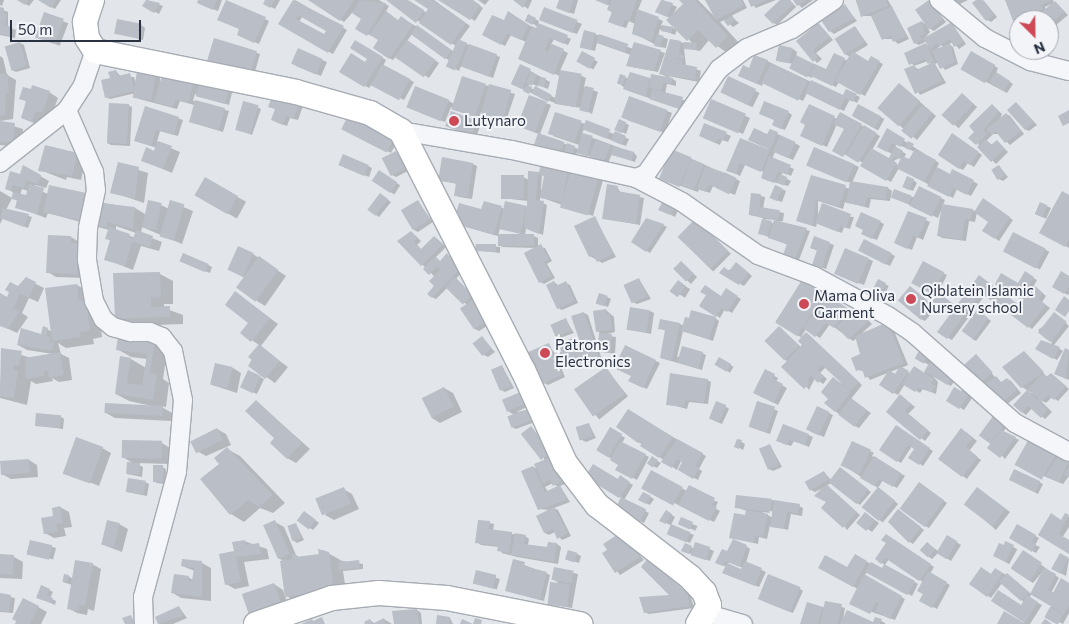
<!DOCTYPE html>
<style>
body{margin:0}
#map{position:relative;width:1069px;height:624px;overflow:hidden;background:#e2e5ea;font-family:Commissioner,sans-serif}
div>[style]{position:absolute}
.shadow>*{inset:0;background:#0003;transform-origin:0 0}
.building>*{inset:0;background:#b9bec7;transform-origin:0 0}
.roads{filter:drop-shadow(1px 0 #a7acb4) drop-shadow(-1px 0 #a7acb4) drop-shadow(0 1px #a7acb4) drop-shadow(0 -1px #a7acb4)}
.minor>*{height:18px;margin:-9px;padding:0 9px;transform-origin:9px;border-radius:9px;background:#f5f6f9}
.secondary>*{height:24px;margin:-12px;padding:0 12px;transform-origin:12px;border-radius:12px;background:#fff}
.dots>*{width:14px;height:14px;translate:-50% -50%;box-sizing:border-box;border:2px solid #f2f4f8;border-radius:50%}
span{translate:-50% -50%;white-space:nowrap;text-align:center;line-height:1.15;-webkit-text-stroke:4px #f2f4f8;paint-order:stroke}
.poi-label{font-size:15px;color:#2a3242}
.left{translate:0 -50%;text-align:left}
.north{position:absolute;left:1009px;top:10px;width:50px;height:50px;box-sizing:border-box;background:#f2f4f8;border:1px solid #a2a6af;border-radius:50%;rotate:157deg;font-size:14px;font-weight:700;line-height:20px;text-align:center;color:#2a3242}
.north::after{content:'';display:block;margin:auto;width:18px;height:22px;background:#cd4956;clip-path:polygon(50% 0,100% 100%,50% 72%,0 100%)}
.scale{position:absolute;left:10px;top:20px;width:131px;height:22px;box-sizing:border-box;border:2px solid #2a3242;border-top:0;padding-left:6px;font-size:15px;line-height:18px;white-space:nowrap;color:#2a3242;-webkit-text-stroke:4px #f2f4f8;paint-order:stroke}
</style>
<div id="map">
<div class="shadow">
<div style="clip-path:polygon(0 0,4px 0,2px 6px,0 5px)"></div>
<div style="clip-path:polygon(19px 0,34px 0,29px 6px)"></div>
<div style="clip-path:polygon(40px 0,61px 0,55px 9px)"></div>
<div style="clip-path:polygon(147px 0,163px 6px,159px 14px,144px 6px)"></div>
<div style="clip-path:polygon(200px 0,222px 0,218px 11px,202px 5px)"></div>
<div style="clip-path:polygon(267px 0,280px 0,275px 9px,265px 4px)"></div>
<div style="clip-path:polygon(evenodd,295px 0,347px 30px,333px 54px,280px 24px,295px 0,302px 17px,328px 30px,325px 36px,299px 22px,302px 17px)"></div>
<div style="clip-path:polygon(310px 0,379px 0,389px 6px,385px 13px,399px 22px,405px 20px,421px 29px,454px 52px,456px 46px,387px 0,407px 0,427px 13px,430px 9px,416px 0,434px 0,470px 26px,459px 41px,500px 57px,493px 78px,461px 66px,459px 71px,452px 67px,450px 61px,412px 34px,407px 41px,439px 63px,429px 78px,396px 56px,393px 60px,389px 58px,380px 40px,357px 29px,363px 18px,359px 5px,344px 22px)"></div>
<div style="clip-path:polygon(441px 0,472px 0,483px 8px,475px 21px)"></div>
<div style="clip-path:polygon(478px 0,489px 0,485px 5px)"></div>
<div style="clip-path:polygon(515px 0,532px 0,528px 9px)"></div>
<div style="clip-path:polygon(560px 0,578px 0,574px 14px,562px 10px)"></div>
<div style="clip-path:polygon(596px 0,642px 0,638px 10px,663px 21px,661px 26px,677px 29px,675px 35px,660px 29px,658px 36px,668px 39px,666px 48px,660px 47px,637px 35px,635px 24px,629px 21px,626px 28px,614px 24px,610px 6px)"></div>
<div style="clip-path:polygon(663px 0,677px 7px,672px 16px,685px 4px,681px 0,698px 0,714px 16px,707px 0,743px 0,747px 8px,731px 16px,739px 23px,733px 27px,725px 20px,720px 22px,740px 44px,730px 55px,709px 40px,700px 51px,684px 48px,686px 66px,701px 71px,699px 82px,668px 76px,676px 81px,676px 86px,667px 84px,665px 94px,687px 101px,683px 110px,629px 91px,621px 85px,620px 75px,629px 79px,669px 78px,661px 74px,671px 41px,693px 44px,670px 18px,657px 11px)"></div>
<div style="clip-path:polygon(749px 0,776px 0,756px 8px)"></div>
<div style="clip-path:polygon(782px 0,790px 0,796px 7px,777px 25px,774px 23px)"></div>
<div style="clip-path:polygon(794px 0,813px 0,802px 8px)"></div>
<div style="clip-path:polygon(888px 0,909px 39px,898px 44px,893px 39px,883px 39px,872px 16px,862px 16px,856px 1px)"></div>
<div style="clip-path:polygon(955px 0,968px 0,960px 4px)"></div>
<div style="clip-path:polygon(978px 0,984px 1px,997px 17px,991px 22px,987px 20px)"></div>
<div style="clip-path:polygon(1006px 0,1053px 0,1054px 3px,1045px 7px,1046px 10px,1056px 3px,1068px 15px,1049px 31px,1049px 20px,1019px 20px,1019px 26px)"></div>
<div style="clip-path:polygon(227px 1px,269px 21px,259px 44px,242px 36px)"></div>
<div style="clip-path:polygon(evenodd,929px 1px,946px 22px,934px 31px,927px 27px,930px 32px,923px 40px,952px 24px,966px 44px,959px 49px,953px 42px,949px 44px,953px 47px,958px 64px,945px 70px,939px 62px,935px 64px,946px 83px,920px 95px,905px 70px,914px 66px,906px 54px,925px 44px,930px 47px,927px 41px,919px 45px,915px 43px,908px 29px,922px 22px,928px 26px,917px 10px,929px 1px,941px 45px,944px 47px,935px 51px,941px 45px,929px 1px,928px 61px,931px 64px,919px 70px,914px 66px,928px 61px)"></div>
<div style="clip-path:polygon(845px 6px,857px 21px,834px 34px,830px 31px)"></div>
<div style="clip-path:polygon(0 9px,8px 12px,8px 27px,16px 30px,15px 38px,0 35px)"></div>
<div style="clip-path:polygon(545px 9px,582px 24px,577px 34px,545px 22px)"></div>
<div style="left:44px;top:14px;width:26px;height:24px;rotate:21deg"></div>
<div style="clip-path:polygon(evenodd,513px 15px,537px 30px,538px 27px,527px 20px,529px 16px,539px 21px,538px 24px,571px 39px,568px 45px,554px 39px,551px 45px,568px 53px,560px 71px,582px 76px,586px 78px,584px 87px,598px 92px,592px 114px,581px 108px,557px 104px,511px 84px,520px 65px,550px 82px,548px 89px,538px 85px,537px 88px,555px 98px,560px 76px,523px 61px,526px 42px,511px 35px,505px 46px,484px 35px,513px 15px,530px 83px,537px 86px,535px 90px,528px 87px,530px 83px)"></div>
<div style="clip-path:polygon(819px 24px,833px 40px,816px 53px,822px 59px,817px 63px,798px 41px)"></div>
<div style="clip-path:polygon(141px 25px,145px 28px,143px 40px,116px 33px)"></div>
<div style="clip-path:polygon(855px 27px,868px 45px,853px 54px,869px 62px,871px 58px,883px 64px,865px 96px,839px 82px,836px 87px,813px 76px,812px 78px,791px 68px,793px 64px,777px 59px,793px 49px,797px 52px,796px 56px,827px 70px,834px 54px,848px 61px,850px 57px,845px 54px)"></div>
<div style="clip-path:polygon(595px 34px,633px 49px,634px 43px,665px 53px,658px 72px,632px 67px,628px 65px,631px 55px,597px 43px,595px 51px,581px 47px)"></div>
<div style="clip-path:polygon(215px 40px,260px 54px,254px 75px)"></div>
<div style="clip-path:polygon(355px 41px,386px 60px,383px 66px,414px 82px,404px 100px,372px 84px,369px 88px,341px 72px,365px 63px,369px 58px)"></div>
<div style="clip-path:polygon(20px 43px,24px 45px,30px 68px,16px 72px,12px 70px)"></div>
<div style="clip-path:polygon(298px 50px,327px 62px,321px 76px,296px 66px)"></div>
<div style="left:582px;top:53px;width:18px;height:9px;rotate:29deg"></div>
<div style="clip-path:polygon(971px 53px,998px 68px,996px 73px,1013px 84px,1007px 93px,962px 69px)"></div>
<div style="clip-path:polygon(0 56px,3px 58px,7px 75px,16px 80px,13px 119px,0 121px)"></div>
<div style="clip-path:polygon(767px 61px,843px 97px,846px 91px,860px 97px,857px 103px,850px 99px,844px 111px,807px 93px,803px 101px,763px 83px,762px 86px,744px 78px,749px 69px)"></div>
<div style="clip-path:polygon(116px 71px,121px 77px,134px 77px,137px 86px,156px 75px,160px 78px,160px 85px,194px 83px,233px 89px,229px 105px,195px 94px,193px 101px,229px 111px,223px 132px,194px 123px,194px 105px,180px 101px,177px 109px,139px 99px,136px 93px,110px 99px,106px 97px)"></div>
<div style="left:729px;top:78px;width:34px;height:16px;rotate:26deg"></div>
<div style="clip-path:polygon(485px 85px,515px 94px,506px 121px,481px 112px,479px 118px,451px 107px,445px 122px,412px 109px,449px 101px,454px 104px)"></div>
<div style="clip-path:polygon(903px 87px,936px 116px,917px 140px,879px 108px)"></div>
<div style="clip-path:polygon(49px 92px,58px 98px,51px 117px,45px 115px,41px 126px,22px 118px,27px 102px,21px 98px)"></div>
<div style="left:962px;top:94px;width:20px;height:28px;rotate:41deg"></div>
<div style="clip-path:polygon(274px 95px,303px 106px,298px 120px,290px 118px,287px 126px,276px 122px,276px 109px,270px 106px)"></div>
<div style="clip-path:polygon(530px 97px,551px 105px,540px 134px,578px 149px,579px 145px,553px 136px,556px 114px,629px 139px,626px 146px,584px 129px,582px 134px,634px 153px,637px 156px,635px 162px,612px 154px,608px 163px,577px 152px,575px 158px,563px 155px,539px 134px,523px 128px)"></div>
<div style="clip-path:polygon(630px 97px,672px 113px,665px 133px,627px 120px)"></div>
<div style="clip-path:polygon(712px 101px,750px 118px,743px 134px,709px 120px)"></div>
<div style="clip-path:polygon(1016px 103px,1037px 125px,1029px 131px,1025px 129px)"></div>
<div style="clip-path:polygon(128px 105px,132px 107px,130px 146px,111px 145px,107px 143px)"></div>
<div style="left:859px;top:105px;width:29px;height:13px;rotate:29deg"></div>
<div style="clip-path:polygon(992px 105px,1002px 114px,1000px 119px,1006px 114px,1010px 116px,1024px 134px,1010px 145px,999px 134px,993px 134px,986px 141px,993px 145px,997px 141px,1008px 152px,996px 164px,979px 147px,976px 132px)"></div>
<div style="clip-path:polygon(evenodd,809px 106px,837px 119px,861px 125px,880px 136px,872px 150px,889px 160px,892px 154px,878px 146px,887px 130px,939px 163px,936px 169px,950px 176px,953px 171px,978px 184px,971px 196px,957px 189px,953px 198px,899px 168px,891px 182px,862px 166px,864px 163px,834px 150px,845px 129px,837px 124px,827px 147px,805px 137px,809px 106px,897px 144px,915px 152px,910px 161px,904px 158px,906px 154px,895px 147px,897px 144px,809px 106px,899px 158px,902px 159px,902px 167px,892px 162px,899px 158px)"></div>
<div style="clip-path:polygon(257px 107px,261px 109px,252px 135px,239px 130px)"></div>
<div style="clip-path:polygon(146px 108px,183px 120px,178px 136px,160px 131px,157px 142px,180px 152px,172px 173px,142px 160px,157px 148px,136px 141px)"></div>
<div style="clip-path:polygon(788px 112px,792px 115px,785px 130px,777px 127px)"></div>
<div style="clip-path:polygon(0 122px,23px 129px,21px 147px,0 145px)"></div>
<div style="clip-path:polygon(477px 122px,481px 124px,476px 137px,451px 127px)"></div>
<div style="clip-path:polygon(625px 123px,629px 125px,626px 134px,616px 129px)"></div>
<div style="clip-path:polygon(705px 124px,731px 136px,728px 142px,722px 140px,720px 145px,704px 138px)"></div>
<div style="clip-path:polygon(343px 129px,397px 142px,391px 153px)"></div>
<div style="clip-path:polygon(770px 130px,800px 146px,793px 160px,775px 152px,772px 159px,794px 169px,791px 176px,783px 172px,781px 176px,791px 181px,788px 186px,766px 180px,764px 172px,745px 165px,740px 176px,732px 172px,740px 140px,768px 151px)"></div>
<div style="clip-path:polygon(957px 137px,982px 155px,974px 167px,968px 163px,963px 170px,959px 168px)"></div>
<div style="clip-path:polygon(815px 148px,859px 167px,852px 183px,888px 188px,892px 191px,890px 201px,871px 199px,869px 208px,845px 202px,843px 209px,818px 201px,818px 214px,854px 217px,850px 229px,844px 227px,842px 233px,817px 223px,816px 227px,802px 222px,812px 176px,850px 189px,851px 183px,812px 167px)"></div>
<div style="clip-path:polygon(396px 152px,408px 171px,396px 177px,392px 175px)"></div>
<div style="clip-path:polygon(77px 154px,86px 159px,81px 180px,67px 177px,66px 180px,40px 170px)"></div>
<div style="clip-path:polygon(690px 158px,740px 181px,735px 195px,713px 186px,710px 193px,699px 189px,698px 192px,664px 180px)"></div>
<div style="clip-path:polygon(119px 164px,148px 173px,144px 203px,112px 192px)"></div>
<div style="clip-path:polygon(473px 164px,477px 166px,472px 199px,459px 197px,455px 195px,457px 184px,439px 180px)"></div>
<div style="clip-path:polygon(368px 166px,372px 168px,369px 177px,344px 167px)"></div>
<div style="clip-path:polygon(evenodd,568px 166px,603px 180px,593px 216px,540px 197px,540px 202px,547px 205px,543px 235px,526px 228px,525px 235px,500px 228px,498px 236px,459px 225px,482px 210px,485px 202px,505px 209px,528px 207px,528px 201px,501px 198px,523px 177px,529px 180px,538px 173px,568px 166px,542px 175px,545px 176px,543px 190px,541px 189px,542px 175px)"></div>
<div style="clip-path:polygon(999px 166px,1008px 177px,1003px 181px,999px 179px)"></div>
<div style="left:379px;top:172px;width:25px;height:11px;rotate:32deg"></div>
<div style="clip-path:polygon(evenodd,21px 175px,40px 176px,49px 181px,46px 188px,35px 185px,34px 188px,48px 194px,135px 208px,145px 214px,161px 205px,169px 209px,171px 202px,193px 211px,182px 244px,142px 227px,141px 234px,162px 242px,159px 251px,141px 246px,133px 270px,105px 259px,111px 241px,106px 238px,109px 230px,48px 213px,46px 218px,16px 207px,18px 201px,12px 198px,14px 193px,6px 188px,21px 175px,22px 189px,28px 191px,27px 197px,20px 195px,22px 189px,21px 175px,116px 226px,136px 233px,135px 238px,116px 230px,116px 226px)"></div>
<div style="left:205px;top:179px;width:47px;height:19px;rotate:29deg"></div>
<div style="clip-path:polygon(913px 180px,917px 183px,913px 191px,908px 189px)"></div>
<div style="clip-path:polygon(617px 187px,621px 193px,644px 198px,640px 225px,603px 218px)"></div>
<div style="clip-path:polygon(782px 189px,786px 191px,782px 202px,776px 200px)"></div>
<div style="clip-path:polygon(0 191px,12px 198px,6px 210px,32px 217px,28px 228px,3px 218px,0 224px)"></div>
<div style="clip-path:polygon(evenodd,752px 194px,765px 197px,763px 209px,784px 213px,783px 221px,777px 222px,810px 231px,797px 265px,788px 245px,759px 233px,763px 218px,750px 215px,752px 194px,764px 219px,776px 220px,774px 224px,764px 219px)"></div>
<div style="clip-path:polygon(1069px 196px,1069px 248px,1041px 233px)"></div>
<div style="clip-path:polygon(384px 197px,391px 202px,379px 217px,376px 215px)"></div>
<div style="clip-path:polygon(912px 197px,941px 198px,945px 200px,943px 205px,976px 211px,988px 202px,1013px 220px,999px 241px,995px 238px,990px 222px,977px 212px,975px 222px,969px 221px,966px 241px,942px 238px,938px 235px,942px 208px,938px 218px,897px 199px)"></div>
<div style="clip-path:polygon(418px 202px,433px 222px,418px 232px,414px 230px)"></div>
<div style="clip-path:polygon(663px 202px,678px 210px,675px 217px,664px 211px)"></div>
<div style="left:1040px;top:203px;width:12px;height:12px;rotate:24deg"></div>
<div style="clip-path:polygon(908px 212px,930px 222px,923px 240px,917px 237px,912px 250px,900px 245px)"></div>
<div style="clip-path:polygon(595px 218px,616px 257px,602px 263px,590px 256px)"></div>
<div style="left:699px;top:222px;width:45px;height:25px;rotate:45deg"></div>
<div style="clip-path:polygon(880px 222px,884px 224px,877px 240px,866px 236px)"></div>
<div style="clip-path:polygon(663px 225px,667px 227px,650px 253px,632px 242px)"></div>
<div style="clip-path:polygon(411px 232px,421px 241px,417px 245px,422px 250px,438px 240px,446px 247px,435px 258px,441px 262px,447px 255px,451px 257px,462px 272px,456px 279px,476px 298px,492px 323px,479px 331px,475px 329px,467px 305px,448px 287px,436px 299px,432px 297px,435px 277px,398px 241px)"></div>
<div style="left:1014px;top:233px;width:40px;height:20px;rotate:28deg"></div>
<div style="clip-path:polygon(534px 236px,538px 238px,538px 247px,545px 248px,552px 261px,547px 264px,555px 278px,544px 284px,540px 282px,537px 248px,500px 247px,500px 253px,476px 250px,477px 245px,500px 247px)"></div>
<div style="clip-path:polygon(71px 237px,79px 242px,86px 278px,56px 277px,48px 272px)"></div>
<div style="clip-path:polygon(815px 238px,834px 245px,826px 269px,817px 266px,818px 251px,811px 248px)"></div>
<div style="clip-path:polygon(864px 253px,891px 254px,895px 256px,890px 266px)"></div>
<div style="clip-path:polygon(253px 254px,286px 276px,265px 306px,257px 301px,245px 278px,237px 274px)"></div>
<div style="clip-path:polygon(869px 259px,873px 261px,864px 285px,840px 276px)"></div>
<div style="clip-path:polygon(185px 263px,208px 265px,212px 267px,210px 273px)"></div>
<div style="clip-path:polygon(685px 265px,697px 277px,691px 284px,675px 269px)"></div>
<div style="clip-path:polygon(740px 266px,752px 276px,744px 286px,721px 273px)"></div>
<div style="clip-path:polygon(943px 273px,947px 275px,938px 293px,957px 307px,983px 279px,1020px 306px,1025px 300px,996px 283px,1018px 285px,1025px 273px,1037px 280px,1031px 291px,1039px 290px,1046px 296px,1042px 302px,1050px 308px,1032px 329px,985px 295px,952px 340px,948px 338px,951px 315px,936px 295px,914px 283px)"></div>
<div style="clip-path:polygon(160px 274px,173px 281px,173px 304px,164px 304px,164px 308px,183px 315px,183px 324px,129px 326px,116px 318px)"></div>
<div style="clip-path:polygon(evenodd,805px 277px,830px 292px,828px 295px,852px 313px,856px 309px,860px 312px,872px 324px,860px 335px,892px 326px,908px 365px,901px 368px,911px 374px,924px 373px,929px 365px,916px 358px,921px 351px,957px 377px,951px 386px,932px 375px,938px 382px,936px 394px,923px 389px,920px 393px,905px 384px,898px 395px,881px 385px,890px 372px,870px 380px,864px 371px,857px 370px,862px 355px,857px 338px,853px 341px,830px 324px,820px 338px,806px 329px,801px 337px,806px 333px,810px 336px,862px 385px,851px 399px,871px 413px,859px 428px,855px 426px,835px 411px,830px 398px,837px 381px,847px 386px,826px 367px,820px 373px,827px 379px,823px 384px,815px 378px,809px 390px,785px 359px,779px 327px,802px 348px,804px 345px,802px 338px,776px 321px,805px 277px,900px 368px,895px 375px,890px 372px,900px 368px)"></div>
<div style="clip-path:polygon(1069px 277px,1069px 294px,1068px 295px,1053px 287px)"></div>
<div style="clip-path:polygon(26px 279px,44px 288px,38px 302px,29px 298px,22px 313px,28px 317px,17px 333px,0 325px,0 295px,7px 298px)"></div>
<div style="clip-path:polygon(639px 279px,651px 299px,637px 304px,633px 302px)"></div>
<div style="left:879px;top:281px;width:11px;height:9px;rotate:27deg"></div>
<div style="clip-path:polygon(554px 282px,559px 286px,566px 283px,570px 285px,578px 303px,562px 310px,558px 308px)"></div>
<div style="left:678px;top:282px;width:14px;height:10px;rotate:30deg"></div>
<div style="clip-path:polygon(77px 285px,90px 293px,99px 309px,102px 337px,93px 339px,94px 344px,66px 348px,58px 343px,61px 354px,69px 358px,72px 380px,59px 382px,52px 378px,53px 381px,36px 384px,31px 381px,27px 405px,0 398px,2px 349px,31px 358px,53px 354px,27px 350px,18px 345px,42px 336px,47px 329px,52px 332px)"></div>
<div style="clip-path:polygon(726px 290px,741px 299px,732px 313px,725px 309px,720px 318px,701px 305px,722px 297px)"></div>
<div style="clip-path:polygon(914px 290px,936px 308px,925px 321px,921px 319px)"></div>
<div style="clip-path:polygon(236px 293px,278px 324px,260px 347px,288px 367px,275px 383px,249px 365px,259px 345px,242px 333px,250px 323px)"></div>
<div style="clip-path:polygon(607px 297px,611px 299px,608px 307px,600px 304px)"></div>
<div style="clip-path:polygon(606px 310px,614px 317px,615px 332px,603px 335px,616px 337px,615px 354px,599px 351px,600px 333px,597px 331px)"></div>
<div style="clip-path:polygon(650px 311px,654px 313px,651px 334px,628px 329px)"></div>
<div style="clip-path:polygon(584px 313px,588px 315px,602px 360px,577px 368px,571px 360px,563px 363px,558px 360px,565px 377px,548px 385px,544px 383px,548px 344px,556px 355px,563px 353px,573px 340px,578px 347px,582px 346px)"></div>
<div style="clip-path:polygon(981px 313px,991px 321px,976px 341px,972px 339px)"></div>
<div style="clip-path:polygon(1058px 316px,1069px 326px,1054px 345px,1063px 351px,1057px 360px,1037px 348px,1050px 347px,1052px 342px,1038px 330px)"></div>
<div style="clip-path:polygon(715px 318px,719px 321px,713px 341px,683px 331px,677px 357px,702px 353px,706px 355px,702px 370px,661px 358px,666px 331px,660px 328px,680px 324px,684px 326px,690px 320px)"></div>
<div style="clip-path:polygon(566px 320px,574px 333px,560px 338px,556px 336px)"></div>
<div style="clip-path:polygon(482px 338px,495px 352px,488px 357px,484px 355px)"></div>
<div style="clip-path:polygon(154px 343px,167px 351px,163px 379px,169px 383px,166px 407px,160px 406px,172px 413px,171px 421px,115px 418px,106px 413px,156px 407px,129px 401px,116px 394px,131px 359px,146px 368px,147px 359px,131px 357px,117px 349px)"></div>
<div style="clip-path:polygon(626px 347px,660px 363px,647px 389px,633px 383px)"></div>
<div style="clip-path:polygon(1066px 350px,1069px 351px,1069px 380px,1059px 375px)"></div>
<div style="clip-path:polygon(1024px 352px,1048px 378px,1051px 374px,1069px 389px,1058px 401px,1052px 397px,1046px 403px,1038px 398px,1052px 412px,1045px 419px,1032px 408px,1026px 415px,1022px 412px,1027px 391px,1037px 396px,1022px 387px)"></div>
<div style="clip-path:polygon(976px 356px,995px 377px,1002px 383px,1007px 379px,1011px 381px,1021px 393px,1006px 405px,982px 383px)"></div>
<div style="left:719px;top:358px;width:17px;height:7px;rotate:31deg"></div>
<div style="clip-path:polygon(502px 366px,514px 388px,505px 392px,501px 390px)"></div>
<div style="clip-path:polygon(233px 368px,241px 373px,237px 393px,212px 385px)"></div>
<div style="left:606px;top:369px;width:35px;height:37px;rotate:51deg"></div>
<div style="clip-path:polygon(765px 371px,778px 378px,776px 382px,787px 388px,778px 405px,759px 395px)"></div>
<div style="clip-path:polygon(260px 377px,264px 379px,257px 394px,245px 389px)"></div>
<div style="clip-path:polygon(707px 380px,711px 382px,708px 404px,689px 402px,687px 409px,668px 404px)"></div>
<div style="clip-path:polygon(444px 388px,453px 393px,462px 412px,440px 423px,432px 418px)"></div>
<div style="clip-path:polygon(976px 392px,964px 410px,948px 400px,961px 393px)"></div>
<div style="clip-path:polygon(904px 398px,915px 407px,908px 414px,931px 433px,925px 441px,888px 411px)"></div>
<div style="clip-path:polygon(256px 401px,310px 449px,296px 463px,287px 458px)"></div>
<div style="clip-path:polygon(504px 401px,534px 404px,516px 412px,528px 410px,535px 422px,516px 429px,512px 427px,514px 415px,508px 411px)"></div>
<div style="clip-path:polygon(758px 402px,778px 411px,770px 434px,753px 428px)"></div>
<div style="clip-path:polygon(725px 406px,729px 409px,722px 424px,713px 420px)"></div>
<div style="clip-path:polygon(628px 411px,706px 456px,699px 469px,702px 471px,698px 480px,680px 470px,684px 462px,681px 461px,677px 470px,639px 442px)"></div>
<div style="clip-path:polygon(829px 413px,833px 415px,824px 437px,812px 432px)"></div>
<div style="clip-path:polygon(60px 416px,64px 419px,63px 429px,36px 425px)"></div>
<div style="clip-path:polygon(997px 420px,1007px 427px,1003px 432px,1019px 440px,1005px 459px,990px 443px)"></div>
<div style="clip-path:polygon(589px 424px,596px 438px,586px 442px,582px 440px)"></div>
<div style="clip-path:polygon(784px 425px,813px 437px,809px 447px,794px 441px,791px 446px,782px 443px)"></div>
<div style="clip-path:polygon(evenodd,531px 427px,555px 455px,565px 484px,560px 486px,570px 502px,554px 508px,558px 510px,571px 536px,562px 540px,555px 532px,549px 535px,545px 533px,537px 517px,550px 510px,539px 509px,533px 467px,538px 469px,545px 461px,531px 427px,553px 483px,558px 487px,548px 492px,545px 487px,553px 483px)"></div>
<div style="clip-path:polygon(896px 427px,933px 451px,923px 466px,910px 457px,916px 448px,912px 446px,901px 463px,881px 450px)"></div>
<div style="clip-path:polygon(610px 428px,625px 438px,622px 443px,649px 457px,637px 480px,617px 469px,619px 464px,597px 449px)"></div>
<div style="clip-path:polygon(217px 429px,226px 434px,231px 445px,206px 456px,197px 451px)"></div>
<div style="clip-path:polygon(966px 432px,977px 441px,969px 451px,981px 460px,967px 479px,940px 459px)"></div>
<div style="clip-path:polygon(1031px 436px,1069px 457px,1069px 476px,1063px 484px,1019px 466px)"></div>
<div style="clip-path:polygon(738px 440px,745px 444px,743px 450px,736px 446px)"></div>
<div style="clip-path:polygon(162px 443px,170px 448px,170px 464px,136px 463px,143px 467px,142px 477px,127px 474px,134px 464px,123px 457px)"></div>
<div style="clip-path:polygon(770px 445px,782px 467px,773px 471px,769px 469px)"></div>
<div style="clip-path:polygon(102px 448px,111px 453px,99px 486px,64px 472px)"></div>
<div style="clip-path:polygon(227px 449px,240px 456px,285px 503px,273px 513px,260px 508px,244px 522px,231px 514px,220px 464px)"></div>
<div style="clip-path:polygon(870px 451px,874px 453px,872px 456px,905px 476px,897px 488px,883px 480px,878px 488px,846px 467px)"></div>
<div style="clip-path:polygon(652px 458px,661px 463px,657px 468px,653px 466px)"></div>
<div style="clip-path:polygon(29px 460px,37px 465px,38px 477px,11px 479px,2px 474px)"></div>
<div style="clip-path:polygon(162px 467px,166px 469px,165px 484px,157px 483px,153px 481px)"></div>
<div style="clip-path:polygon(844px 471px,871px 492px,860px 505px,831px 483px,826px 486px,860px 515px,847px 530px,828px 502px,823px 488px,815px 492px,811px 490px,824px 472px,831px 480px)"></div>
<div style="clip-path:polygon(652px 472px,687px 491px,718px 502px,715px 508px,720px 511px,714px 522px,643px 488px)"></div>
<div style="clip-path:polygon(587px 476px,618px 481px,620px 477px,633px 485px,624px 500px,649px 513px,644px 523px,620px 512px,622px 498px)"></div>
<div style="clip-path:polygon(145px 482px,149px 484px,147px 496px,127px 492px)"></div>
<div style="clip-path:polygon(1014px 482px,1039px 482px,1043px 484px,1038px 494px)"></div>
<div style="clip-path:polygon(923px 486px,947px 503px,929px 528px,925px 526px)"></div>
<div style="left:879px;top:488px;width:25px;height:24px;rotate:40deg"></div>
<div style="clip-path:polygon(343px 489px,352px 494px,359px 509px,334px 520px,325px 515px)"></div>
<div style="clip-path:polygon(981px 491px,1010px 512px,996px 530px,966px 504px)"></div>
<div style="clip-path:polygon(644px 493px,654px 499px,650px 505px,640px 500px)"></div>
<div style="clip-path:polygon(evenodd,772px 500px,799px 506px,803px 508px,802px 516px,791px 514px,788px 530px,770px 525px,767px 539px,759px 537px,758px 544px,730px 537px,746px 516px,747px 511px,736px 507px,772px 500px,766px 508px,773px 512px,773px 518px,762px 512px,770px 513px,766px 508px)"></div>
<div style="clip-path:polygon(60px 507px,69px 512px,72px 527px,64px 528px,66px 536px,54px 538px,45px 533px)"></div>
<div style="clip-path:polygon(666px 511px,675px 517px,671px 525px,694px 535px,690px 543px,673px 536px,672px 526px,661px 520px)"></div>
<div style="clip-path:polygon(902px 513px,924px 530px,913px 544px,910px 542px)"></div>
<div style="clip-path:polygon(309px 515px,319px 523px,313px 530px,310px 528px)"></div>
<div style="clip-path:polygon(1066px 515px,1069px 517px,1069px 527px,1062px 538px,1069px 542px,1069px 552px,1040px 534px,1062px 521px)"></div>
<div style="clip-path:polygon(869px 516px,879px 523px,872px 532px,868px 529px)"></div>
<div style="left:682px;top:519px;width:17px;height:5px;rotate:25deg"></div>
<div style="clip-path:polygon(479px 521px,494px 524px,493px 531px,525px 536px,529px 539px,528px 545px,548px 548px,549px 543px,557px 544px,561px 547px,558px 564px,517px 557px,502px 553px,499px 547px,481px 545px,477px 542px)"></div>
<div style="clip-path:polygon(275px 522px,284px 527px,296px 555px,300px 558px,320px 555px,323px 550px,342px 561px,363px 564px,363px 569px,343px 571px,347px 597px,300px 604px,287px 596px,282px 560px,278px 558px)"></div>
<div style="clip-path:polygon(119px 524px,128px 529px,122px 552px,101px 544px)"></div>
<div style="clip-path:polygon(296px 524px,304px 540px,297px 543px,293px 540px)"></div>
<div style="clip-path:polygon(1017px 526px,1039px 538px,1035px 545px,1040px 547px,1036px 553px,1010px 538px)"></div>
<div style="clip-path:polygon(624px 537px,644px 560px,620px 575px,604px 553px)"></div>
<div style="clip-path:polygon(948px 537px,961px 545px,951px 561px,938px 553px,932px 559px,929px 557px,931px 546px,938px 551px)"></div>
<div style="clip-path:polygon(890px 538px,934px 567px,930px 574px,950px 585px,937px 609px,921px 601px,925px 594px,923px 582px,889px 559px,885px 565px,876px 559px)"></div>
<div style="left:30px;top:541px;width:27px;height:12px;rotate:15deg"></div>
<div style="clip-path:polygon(244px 541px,267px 549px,269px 559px,244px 562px,249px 586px,235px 589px,226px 584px,236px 552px)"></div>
<div style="clip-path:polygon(696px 543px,714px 551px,710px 561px,686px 552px,686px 544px,694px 549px)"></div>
<div style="left:1006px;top:543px;width:13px;height:17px;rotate:29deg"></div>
<div style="clip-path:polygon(evenodd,746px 546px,750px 549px,746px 563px,766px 572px,759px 587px,728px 575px,726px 567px,717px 562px,728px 553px,746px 546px,729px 562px,743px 568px,742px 571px,728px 565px,729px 562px)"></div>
<div style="clip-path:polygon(1024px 552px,1059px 578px,1051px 593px,1069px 585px,1069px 613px,1063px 624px,1046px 616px,1052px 605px,1032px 594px,1029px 598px,1042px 605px,1030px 624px,998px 624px,1024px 623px,1022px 606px,1024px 602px,1002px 583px,991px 598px,987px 595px,996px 570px,1011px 577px,1031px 594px,1044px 570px,1033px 583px,1012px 569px)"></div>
<div style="clip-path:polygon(577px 554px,581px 556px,579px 563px,567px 559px)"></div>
<div style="clip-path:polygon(1060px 554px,1069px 559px,1066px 576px,1052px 569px)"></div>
<div style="clip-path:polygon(0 556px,14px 557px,23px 562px,22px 579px,0 578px)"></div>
<div style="clip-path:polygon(855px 556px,883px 570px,885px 566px,918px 584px,912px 596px,867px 572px,864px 576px,905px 599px,895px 620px,855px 606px,858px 589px,820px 568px,848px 569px)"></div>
<div style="clip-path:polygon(183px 560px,202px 563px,211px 568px,211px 601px,181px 598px,173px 593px,188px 577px,193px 580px,195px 571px,182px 566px)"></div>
<div style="clip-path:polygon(514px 561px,550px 575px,544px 601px,507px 591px)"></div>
<div style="clip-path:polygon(652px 562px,691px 597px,694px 608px,649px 614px,645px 612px,672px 597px)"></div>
<div style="clip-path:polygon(92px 564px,101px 569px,94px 611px,88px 609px,87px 615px,77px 613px,68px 608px,72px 585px,63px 582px,69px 576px,73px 579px)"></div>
<div style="clip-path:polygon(555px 569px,578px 574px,572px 608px,549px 604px,560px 584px,553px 579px)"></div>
<div style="left:477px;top:572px;width:24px;height:11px;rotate:17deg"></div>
<div style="clip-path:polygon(274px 584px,283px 590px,291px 614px,261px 624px)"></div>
<div style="clip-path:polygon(799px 588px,803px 591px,793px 613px,763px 601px)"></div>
<div style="clip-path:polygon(49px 590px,53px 592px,50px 598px,56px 601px,55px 605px,42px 599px)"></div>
<div style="clip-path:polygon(0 595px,15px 598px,13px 613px,0 612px)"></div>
<div style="clip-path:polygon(826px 602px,845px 608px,843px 620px,873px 623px,876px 618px,885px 623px,885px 624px,802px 624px,808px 604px,823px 608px)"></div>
<div style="clip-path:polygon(38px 607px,47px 612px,41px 624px,16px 624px)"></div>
<div style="clip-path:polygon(179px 607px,187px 618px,173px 624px,159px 624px,156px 618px)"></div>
<div style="clip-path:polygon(417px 610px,421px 613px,422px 624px,395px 624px)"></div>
<div style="clip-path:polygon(450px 618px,453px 624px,438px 624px)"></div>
<div style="clip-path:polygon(384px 619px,392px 624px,366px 624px,370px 620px,375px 624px)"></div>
</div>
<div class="building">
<div style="clip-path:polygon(17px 0,28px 0,25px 5px)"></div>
<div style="clip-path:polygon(38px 0,56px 0,51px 8px)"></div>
<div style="clip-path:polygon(146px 0,160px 3px,154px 13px,142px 6px)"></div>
<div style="clip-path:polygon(198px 0,217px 0,213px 10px,197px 3px)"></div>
<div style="clip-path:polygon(226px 0,266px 17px,254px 43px,237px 35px,239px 29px,217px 20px)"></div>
<div style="clip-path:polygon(265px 0,275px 0,270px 8px,263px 4px)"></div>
<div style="clip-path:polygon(evenodd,293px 0,344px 26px,328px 53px,278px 24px,293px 0,298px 15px,326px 31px,324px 34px,296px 19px,298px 15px)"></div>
<div style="clip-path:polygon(308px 0,354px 0,340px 21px)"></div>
<div style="clip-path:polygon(360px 0,386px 3px,367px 36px,355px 29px,361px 19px,352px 13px)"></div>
<div style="clip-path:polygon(386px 0,408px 0,424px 10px,416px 23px)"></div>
<div style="clip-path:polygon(414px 0,432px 0,466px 23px,451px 45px,419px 23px,428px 9px)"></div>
<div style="clip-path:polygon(438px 0,473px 0,480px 5px,470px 20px)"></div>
<div style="clip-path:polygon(513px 0,527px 0,523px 8px)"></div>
<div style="clip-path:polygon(559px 0,574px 0,569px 13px,556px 8px)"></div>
<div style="clip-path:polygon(595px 0,609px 0,607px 5px)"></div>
<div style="clip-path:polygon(611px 0,637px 0,629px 22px,625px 20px,622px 27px,608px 22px,612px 12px,607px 10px)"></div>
<div style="clip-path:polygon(661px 0,673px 3px,667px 17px,655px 12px)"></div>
<div style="clip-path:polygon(679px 0,695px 0,728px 36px,716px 48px,698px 30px,687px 41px,673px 27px,671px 33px,661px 31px,662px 25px,673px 27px,666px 20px,683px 4px)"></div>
<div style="clip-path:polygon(705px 0,741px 0,744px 5px,716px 20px)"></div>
<div style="clip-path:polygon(748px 0,767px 0,751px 7px)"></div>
<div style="clip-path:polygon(780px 0,789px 0,793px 4px,773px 24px,764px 15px)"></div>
<div style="clip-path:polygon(793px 0,806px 0,797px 6px)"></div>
<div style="clip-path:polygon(856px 0,886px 0,888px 6px,861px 17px)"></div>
<div style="left:929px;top:0;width:24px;height:17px;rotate:55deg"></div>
<div style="clip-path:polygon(976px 0,983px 0,994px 15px,986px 21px,972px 3px)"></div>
<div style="clip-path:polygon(1005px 0,1052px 0,1041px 5px,1043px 9px,1032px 14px,1033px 18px,1019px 20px,1015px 26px)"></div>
<div style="clip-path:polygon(1055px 1px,1065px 12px,1049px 25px,1049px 20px,1032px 20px)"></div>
<div style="clip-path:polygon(845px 4px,854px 18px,829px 32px,821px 20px)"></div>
<div style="clip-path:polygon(892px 6px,906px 36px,893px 42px,890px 36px,882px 40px,871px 16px)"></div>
<div style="clip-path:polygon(0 7px,4px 8px,4px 14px,7px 14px,5px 25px,12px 27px,11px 36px,0 34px)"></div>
<div style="left:544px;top:7px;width:36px;height:14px;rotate:21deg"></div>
<div style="clip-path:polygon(637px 9px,659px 17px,652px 41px,632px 34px)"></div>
<div style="clip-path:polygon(386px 11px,398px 20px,401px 16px,413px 25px,389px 59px,373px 48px,378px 40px,369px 34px)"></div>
<div style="clip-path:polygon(508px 11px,529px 25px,521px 40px,507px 34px,501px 45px,482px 35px,492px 15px,504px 20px)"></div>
<div style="left:44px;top:12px;width:21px;height:27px;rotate:19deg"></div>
<div style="clip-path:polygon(528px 14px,536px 18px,532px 25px,525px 21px)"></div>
<div style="clip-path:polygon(732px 15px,735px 20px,728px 26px,724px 21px)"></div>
<div style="left:117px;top:19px;width:25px;height:15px;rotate:11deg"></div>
<div style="clip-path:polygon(922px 21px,925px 34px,920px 36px,922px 40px,914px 44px,907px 28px)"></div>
<div style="clip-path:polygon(952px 22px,963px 42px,954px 47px,950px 39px,939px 46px,937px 43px,930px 50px,924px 38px)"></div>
<div style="clip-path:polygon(538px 23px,568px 35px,564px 44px,550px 38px,545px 50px,548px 52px,552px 44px,564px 49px,554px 75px,518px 59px,532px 26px,536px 28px)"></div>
<div style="clip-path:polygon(818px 23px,830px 37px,813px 50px,818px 57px,813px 62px,796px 41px)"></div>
<div style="left:417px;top:25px;width:43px;height:11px;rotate:36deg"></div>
<div style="left:855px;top:26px;width:19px;height:24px;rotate:58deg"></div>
<div style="left:584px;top:30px;width:12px;height:18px;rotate:14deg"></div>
<div style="left:599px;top:34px;width:31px;height:9px;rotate:19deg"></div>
<div style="left:657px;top:34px;width:7px;height:12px;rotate:16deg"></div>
<div style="left:214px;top:38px;width:45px;height:25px;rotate:17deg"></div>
<div style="left:458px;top:39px;width:10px;height:30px;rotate:24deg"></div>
<div style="clip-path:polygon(670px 39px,681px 41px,679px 54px,684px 55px,684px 59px,672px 58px,683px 60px,682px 64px,697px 67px,695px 80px,659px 74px)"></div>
<div style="clip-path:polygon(355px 40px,383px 57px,364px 87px,339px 72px,351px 53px,365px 62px,367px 59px,350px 48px)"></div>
<div style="left:407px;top:40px;width:35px;height:21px;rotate:35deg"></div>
<div style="left:20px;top:42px;width:25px;height:16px;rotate:74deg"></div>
<div style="clip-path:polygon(634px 42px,661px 50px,654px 71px,626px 66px)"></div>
<div style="left:684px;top:42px;width:13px;height:7px;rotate:4deg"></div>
<div style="clip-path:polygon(926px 43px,934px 61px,928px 64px,925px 59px,909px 65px,904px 53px)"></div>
<div style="clip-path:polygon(950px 43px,955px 62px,940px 69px,932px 51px)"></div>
<div style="left:469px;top:44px;width:30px;height:24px;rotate:20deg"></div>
<div style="left:779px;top:45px;width:14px;height:16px;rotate:12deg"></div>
<div style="left:298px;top:48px;width:27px;height:17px;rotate:24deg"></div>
<div style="left:582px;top:51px;width:15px;height:12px;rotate:28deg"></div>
<div style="clip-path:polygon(852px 51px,868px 61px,871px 56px,880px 61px,860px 95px,835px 81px)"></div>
<div style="left:971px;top:51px;width:28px;height:21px;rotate:30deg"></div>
<div style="clip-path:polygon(834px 53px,845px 58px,832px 86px,809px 75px,815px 64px,826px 69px)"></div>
<div style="clip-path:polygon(754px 55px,768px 60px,757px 84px,738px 76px,743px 65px,749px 68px)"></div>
<div style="left:796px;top:55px;width:20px;height:15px;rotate:27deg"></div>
<div style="clip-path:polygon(934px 62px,942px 81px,915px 94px,904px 69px,914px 65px,916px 70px)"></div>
<div style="left:771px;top:63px;width:41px;height:22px;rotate:26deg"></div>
<div style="left:382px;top:64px;width:32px;height:24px;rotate:28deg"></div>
<div style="left:520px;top:64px;width:12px;height:22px;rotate:24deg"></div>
<div style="clip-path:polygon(116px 70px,118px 76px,130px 73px,135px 91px,105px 98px,101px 80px,110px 78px,108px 72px)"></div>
<div style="left:560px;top:70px;width:22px;height:34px;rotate:10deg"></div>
<div style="left:137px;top:71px;width:19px;height:27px;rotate:9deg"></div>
<div style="clip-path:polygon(163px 72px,194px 82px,188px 103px,176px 100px,173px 107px,154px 102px)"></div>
<div style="left:531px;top:72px;width:7px;height:12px;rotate:27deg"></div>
<div style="clip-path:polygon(630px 72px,650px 78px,646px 97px,623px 89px)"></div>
<div style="left:996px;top:72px;width:17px;height:12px;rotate:33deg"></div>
<div style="clip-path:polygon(0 74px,8px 74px,9px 93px,6px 93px,5px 115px,0 116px)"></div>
<div style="left:620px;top:74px;width:6px;height:10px;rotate:18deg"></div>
<div style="clip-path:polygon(651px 74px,673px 78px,672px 84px,663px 83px,661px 90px,649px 88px)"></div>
<div style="left:462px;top:76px;width:25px;height:35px;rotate:18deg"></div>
<div style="left:728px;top:76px;width:31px;height:18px;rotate:25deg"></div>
<div style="left:201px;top:77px;width:30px;height:20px;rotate:15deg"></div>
<div style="left:540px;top:77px;width:6px;height:9px;rotate:9deg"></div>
<div style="clip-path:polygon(811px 80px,843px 95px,846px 89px,857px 94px,853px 102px,845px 98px,840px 110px,805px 93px)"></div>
<div style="left:899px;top:83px;width:28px;height:33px;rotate:41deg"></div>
<div style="left:489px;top:84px;width:23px;height:31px;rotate:15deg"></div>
<div style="clip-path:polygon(32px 85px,50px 91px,42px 113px,36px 111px,32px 122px,21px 118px,26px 101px,19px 99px,23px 87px,31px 89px)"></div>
<div style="clip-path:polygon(526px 85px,532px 87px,529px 94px,523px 91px)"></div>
<div style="left:415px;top:86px;width:37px;height:23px;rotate:22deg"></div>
<div style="left:535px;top:86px;width:19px;height:8px;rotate:28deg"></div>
<div style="left:585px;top:86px;width:9px;height:25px;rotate:13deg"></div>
<div style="clip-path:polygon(653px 89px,683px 97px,679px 109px,649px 99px)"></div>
<div style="left:962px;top:93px;width:16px;height:30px;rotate:43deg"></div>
<div style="clip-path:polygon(273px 94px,299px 103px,294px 119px,286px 116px,283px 125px,271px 120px,275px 109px,268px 107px)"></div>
<div style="left:529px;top:95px;width:19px;height:33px;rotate:21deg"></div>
<div style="left:629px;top:96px;width:41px;height:23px;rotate:20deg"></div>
<div style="left:711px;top:99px;width:38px;height:21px;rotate:23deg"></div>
<div style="left:195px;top:100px;width:31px;height:23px;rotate:15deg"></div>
<div style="left:243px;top:101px;width:16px;height:30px;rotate:15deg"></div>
<div style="clip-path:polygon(764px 101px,789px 111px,781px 129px,772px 125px,774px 120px,759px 114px)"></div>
<div style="left:1016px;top:102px;width:27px;height:12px;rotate:48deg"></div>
<div style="left:109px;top:103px;width:20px;height:40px;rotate:3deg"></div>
<div style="clip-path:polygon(809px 104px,835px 116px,822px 146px,800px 136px,805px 125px,800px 122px)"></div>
<div style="left:858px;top:104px;width:26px;height:13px;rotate:28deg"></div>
<div style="clip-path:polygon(992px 104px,999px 111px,983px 131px,988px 133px,976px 145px,968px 138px,974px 132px,969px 126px)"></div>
<div style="left:922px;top:105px;width:13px;height:33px;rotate:39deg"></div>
<div style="clip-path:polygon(145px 106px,179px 117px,174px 135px,156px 130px,151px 146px,134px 141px)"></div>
<div style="clip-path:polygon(1069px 110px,1069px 123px,1063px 126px,1058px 116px)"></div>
<div style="left:451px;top:111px;width:28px;height:16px;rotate:21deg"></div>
<div style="left:555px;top:112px;width:28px;height:23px;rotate:18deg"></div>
<div style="clip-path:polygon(840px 112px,862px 124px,843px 157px,832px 151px,844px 129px,833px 124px)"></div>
<div style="clip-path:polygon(1006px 113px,1021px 131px,1005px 143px,996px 132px,992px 135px,986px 129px)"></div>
<div style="left:348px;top:116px;width:51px;height:15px;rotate:27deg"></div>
<div style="left:619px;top:119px;width:8px;height:12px;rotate:23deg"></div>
<div style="left:586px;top:120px;width:26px;height:10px;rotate:21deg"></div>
<div style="clip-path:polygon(0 121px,15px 123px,13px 143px,0 142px)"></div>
<div style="clip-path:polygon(704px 123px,727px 132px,723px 141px,718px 139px,716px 143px,699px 136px)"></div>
<div style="left:864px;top:125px;width:15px;height:35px;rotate:32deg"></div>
<div style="clip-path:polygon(754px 128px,767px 134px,770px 129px,778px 132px,770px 150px,748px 140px)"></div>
<div style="clip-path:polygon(887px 128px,905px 139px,901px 147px,892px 143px,887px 152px,877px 147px)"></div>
<div style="left:615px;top:131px;width:12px;height:10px;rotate:24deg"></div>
<div style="left:538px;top:133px;width:28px;height:13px;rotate:19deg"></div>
<div style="left:582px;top:133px;width:11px;height:21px;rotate:15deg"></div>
<div style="clip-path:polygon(952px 133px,979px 152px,970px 165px,964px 161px,959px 169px,938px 155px)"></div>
<div style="left:780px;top:135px;width:17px;height:18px;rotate:24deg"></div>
<div style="clip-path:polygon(740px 138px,770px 150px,761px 172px,740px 163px,736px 174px,726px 171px)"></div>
<div style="left:596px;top:139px;width:16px;height:18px;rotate:22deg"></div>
<div style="clip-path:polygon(986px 139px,991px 145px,997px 140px,1005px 149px,991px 162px,977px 147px)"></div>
<div style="clip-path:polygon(158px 141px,172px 146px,163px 169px,141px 161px,146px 147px,154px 151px)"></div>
<div style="clip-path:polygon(908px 141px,914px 144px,910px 150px,905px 148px)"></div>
<div style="left:567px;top:143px;width:9px;height:12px;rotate:21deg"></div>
<div style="clip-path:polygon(45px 145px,78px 153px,72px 176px,38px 171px)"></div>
<div style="left:613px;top:146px;width:22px;height:9px;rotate:16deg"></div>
<div style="clip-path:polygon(895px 146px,903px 151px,899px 159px,895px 157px,892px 160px,897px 163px,886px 181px,860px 166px,871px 148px,889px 158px)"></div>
<div style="left:814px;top:147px;width:44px;height:20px;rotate:23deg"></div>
<div style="left:671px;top:149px;width:22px;height:32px;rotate:22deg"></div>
<div style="clip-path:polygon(915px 149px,936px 160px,924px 182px,896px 168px,902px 156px,909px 159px)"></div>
<div style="left:396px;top:151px;width:20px;height:16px;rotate:63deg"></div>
<div style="left:343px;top:154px;width:28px;height:12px;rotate:23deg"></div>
<div style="clip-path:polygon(769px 156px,791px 165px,787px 175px,778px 171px,774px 183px,761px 178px)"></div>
<div style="clip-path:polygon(442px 157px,473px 163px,468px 197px,454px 196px,456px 183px,438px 181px)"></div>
<div style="left:691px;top:159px;width:14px;height:28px;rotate:21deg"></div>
<div style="clip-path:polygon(542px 160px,569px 165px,562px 202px,540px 198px,544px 176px,538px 174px,536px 200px,544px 201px,539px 234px,524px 228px,526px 208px,521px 234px,499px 229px,505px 201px,527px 206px,528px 171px,539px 172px)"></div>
<div style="clip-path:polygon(118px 162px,139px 167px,135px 199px,110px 193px)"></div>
<div style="clip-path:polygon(23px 165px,41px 175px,38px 184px,26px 181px,24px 188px,13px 185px,11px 191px,5px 189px,10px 171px,20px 174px)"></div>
<div style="left:999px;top:165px;width:12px;height:9px;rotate:59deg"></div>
<div style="clip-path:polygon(705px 166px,723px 172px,717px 188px,709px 185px,706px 192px,697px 189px)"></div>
<div style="clip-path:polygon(937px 167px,950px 174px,952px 169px,974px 180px,967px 195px,953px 188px,949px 197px,927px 186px)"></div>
<div style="left:571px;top:169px;width:29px;height:40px;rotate:16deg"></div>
<div style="left:379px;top:170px;width:22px;height:13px;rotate:34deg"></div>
<div style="left:724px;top:172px;width:14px;height:18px;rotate:25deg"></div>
<div style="left:780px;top:174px;width:8px;height:9px;rotate:23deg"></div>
<div style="left:501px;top:175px;width:23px;height:24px"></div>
<div style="clip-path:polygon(811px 175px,846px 185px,839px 207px,816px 200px,813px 226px,796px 221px)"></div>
<div style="left:907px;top:176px;width:8px;height:12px;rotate:23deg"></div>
<div style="left:205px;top:177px;width:38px;height:21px;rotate:30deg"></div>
<div style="clip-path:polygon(850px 181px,888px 187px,886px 200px,867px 197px,865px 206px,846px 203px)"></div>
<div style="clip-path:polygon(29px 184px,44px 188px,37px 214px,15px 208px,17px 200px,11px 199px,13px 192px,26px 195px)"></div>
<div style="clip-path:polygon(607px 184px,618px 186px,617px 191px,640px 195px,636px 224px,602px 219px)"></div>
<div style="left:49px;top:185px;width:43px;height:28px;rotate:12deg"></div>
<div style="left:775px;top:185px;width:8px;height:14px;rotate:23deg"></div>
<div style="left:919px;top:186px;width:25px;height:22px;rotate:26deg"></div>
<div style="left:894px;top:189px;width:19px;height:9px;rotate:21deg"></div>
<div style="clip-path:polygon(1062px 191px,1069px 195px,1069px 239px,1065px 247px,1039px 233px)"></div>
<div style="left:380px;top:193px;width:10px;height:21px;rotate:37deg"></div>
<div style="left:751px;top:193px;width:10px;height:22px;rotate:6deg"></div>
<div style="clip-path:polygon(983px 198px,1010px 217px,995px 239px,982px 231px,988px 222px,974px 212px)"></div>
<div style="left:148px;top:200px;width:14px;height:28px;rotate:12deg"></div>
<div style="left:170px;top:200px;width:15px;height:38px;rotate:16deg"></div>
<div style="left:418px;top:200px;width:23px;height:20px;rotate:59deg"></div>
<div style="clip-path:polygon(484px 201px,502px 206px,494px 235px,453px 223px,459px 203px,481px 209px)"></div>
<div style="clip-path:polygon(663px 201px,675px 207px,670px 215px,658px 210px)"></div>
<div style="left:1040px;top:202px;width:8px;height:13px;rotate:23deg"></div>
<div style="clip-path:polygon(99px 203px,135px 207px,133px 229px,107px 222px,107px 227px,96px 226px)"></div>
<div style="clip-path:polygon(822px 203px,851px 214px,846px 228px,840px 226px,838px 232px,815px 223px)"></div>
<div style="clip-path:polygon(942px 204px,973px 209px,971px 220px,965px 219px,962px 240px,937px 236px)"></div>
<div style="left:760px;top:207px;width:20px;height:10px;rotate:9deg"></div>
<div style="clip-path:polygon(3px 208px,29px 214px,24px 227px,0 218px)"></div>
<div style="clip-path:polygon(908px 211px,927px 218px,918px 238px,913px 236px,907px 249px,894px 243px)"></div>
<div style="clip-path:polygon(861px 212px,881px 221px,872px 239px,861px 234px,863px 230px,855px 226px)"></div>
<div style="clip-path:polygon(595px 216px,613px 254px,597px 262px,593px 255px,589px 257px,574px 226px)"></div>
<div style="clip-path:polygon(646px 218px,664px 224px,646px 252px,631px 242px)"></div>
<div style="left:695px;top:219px;width:46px;height:25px;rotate:44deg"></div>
<div style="clip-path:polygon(762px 219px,772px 221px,767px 236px,758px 234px)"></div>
<div style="clip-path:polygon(774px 220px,807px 228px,793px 264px,781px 260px,787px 244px,768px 238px)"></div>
<div style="clip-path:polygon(109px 227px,130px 234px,129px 237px,133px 239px,136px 230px,153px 236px,150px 247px,132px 242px,125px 266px,104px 260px,110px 240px,105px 239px)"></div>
<div style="clip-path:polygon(411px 231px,418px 238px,414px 242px,421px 249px,434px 236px,443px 244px,421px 266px,397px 241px)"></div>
<div style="left:1013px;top:232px;width:37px;height:22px;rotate:27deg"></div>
<div style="left:534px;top:234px;width:12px;height:36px;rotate:90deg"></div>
<div style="clip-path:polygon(48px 235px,71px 236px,71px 243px,78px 243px,77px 274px,46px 273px)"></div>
<div style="clip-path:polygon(814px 236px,830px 242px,822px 268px,812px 265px,817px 250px,810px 248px)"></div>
<div style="left:864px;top:239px;width:31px;height:13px;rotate:27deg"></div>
<div style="clip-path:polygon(476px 244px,496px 244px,496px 252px,475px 251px)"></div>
<div style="clip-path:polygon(541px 244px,549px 259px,544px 262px,552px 276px,539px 283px,524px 253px)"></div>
<div style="left:238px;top:246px;width:17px;height:26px;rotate:24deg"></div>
<div style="left:845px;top:248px;width:26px;height:28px;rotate:23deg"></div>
<div style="left:183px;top:253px;width:28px;height:9px;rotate:23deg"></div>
<div style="clip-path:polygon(447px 253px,459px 270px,432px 298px,427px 294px,434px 286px,429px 281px,440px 270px,437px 267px,429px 275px,423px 269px,435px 256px,440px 261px)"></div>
<div style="left:259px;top:256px;width:24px;height:39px;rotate:36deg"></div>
<div style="left:681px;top:261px;width:18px;height:11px;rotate:45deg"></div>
<div style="left:923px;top:261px;width:24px;height:25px;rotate:28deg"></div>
<div style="clip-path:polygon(736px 262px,749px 273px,739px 285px,719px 273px,724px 267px,729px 271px)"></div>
<div style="clip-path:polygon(1025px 271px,1034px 277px,1020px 299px,995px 284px,1001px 273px,1018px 283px)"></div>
<div style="clip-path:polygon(1061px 271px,1069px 276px,1069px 287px,1064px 294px,1052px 287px)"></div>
<div style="clip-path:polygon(160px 272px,161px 297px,151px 298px,151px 307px,170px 306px,170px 317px,115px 319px,113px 273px)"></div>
<div style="left:805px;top:275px;width:26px;height:56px;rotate:32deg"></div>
<div style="clip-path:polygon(979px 275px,1016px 303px,1008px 313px,981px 293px,947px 339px,937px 332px)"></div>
<div style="clip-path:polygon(26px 277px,36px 282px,29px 298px,20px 294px,14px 308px,20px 311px,8px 329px,0 326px,0 293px,7px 297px,9px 292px,5px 290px,10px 282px,18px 286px)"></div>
<div style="left:455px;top:277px;width:25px;height:14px;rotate:45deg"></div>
<div style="left:639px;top:278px;width:20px;height:17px;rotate:66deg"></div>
<div style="left:878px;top:279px;width:9px;height:11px;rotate:27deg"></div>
<div style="left:678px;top:280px;width:10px;height:14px;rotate:37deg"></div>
<div style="clip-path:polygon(554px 281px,556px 286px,566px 281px,575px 301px,557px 309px,546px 285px)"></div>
<div style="clip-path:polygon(77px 284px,79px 301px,86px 300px,90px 330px,80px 332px,81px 337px,52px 341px,45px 288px)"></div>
<div style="clip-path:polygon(705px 285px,721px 296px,726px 288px,738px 296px,727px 312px,721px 308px,716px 317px,699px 306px,706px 295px,700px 292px)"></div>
<div style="left:910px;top:286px;width:30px;height:19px;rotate:40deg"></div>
<div style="clip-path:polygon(1035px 286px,1043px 293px,1039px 299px,1046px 305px,1028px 328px,1011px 315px)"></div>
<div style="clip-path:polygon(235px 291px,270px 318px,251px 342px,240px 333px,248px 323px,225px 305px)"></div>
<div style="left:937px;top:291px;width:22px;height:11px;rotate:39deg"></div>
<div style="left:599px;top:293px;width:9px;height:11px;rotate:18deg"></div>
<div style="clip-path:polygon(828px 294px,848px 309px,834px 328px,826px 323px,815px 337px,803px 328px)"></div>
<div style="clip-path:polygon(1064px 296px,1069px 300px,1069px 311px,1065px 317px,1055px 310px)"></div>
<div style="left:474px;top:299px;width:25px;height:17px;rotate:56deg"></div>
<div style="left:630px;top:307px;width:20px;height:23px;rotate:9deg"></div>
<div style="left:856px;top:308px;width:18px;height:27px;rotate:47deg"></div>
<div style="clip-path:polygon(606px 309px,607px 314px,610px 314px,612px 330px,596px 332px,593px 311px)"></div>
<div style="clip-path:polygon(691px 310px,716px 317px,709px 339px,681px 331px,685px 317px,689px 318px)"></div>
<div style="left:977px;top:310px;width:14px;height:26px;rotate:36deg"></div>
<div style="clip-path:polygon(584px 312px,599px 358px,572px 367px,569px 358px,558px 362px,555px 354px,561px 352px,560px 343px,573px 338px,575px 347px,581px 345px,571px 316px)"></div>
<div style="left:1054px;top:312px;width:16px;height:26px;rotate:38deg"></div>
<div style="left:566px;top:318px;width:13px;height:17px;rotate:67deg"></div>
<div style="clip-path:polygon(660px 319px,680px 323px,672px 361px,660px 358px,665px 330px,658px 329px)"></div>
<div style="clip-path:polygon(888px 322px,904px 363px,865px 378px,862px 369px,856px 371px,851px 358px,860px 354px,855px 336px)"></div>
<div style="clip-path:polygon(43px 326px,48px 328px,46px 336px,50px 337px,49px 342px,54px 343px,52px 351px,17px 345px,21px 328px,41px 334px)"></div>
<div style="left:779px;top:326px;width:28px;height:21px;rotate:44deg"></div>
<div style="clip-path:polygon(806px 332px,859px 382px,850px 391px,822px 365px,817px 370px,824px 376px,818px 383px,811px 376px,807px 380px,810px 383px,804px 389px,781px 367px,802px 345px,798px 341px)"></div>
<div style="left:599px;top:333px;width:13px;height:19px;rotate:4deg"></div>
<div style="left:482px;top:336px;width:16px;height:12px;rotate:52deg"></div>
<div style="clip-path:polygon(118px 337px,155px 342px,150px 373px,157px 374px,153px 400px,115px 394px,120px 356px,131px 358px,127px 383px,142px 385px,147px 354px,116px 350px)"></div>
<div style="clip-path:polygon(1041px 340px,1060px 347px,1053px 359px,1035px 349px)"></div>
<div style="clip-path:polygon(549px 343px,562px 375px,543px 384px,526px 353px)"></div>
<div style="clip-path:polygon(259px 344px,280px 361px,265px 379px,248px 366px,252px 360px,248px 357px)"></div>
<div style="clip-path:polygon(625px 345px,656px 360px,643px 388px,628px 381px,631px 376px,614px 368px)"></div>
<div style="left:682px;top:346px;width:22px;height:17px;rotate:16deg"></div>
<div style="clip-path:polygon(1px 348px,22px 351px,19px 366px,14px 365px,13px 369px,18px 371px,14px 398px,0 396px)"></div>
<div style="clip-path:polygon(1065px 348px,1069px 350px,1066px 379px,1054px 374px)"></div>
<div style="left:920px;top:349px;width:10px;height:11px;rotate:29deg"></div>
<div style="clip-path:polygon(1024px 351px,1044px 372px,1021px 388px,1002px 367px)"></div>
<div style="clip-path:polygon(60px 352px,64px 375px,49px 378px,48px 371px,44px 371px,44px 376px,26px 379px,25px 358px)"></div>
<div style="left:976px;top:354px;width:25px;height:16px;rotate:48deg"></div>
<div style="left:719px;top:357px;width:14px;height:9px;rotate:30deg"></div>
<div style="left:931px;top:360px;width:27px;height:13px;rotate:31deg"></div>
<div style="left:215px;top:363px;width:18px;height:22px;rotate:13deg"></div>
<div style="left:502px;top:365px;width:23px;height:12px;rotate:67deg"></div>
<div style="clip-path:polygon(900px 366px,909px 371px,893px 394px,879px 385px,889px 370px,895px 374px)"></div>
<div style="clip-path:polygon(914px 366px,934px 379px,931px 383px,936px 386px,931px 392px,919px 388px,915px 392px,902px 384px)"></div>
<div style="left:606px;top:367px;width:33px;height:39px;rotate:55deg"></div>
<div style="clip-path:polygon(765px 369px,775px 374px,773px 379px,783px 384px,774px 403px,753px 393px)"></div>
<div style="left:248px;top:370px;width:14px;height:19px;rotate:25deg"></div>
<div style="clip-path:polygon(670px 373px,708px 379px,704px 403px,685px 400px,684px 407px,666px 405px)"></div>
<div style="clip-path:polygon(1051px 373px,1066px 386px,1054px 400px,1048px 395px,1042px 402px,1028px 389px,1042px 374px,1046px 377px)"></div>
<div style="clip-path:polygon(996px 376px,1001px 382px,1007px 378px,1017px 390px,1002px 403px,986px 384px)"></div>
<div style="clip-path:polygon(833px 377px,851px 392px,835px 412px,824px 403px,828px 399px,821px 392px)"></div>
<div style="clip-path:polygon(965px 384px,973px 389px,959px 409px,946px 401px,954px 387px,961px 391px)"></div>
<div style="left:444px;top:387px;width:22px;height:25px;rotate:63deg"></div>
<div style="left:525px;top:390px;width:13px;height:25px;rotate:67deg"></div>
<div style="clip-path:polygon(1027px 390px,1048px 409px,1041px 418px,1028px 406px,1022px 413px,1013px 405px)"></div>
<div style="clip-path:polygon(900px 394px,911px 404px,905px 411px,928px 430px,920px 440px,886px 412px)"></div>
<div style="left:851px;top:398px;width:20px;height:21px;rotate:37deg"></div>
<div style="clip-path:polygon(256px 400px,302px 443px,287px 459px,270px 443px,274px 438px,245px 411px)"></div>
<div style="left:716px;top:401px;width:11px;height:19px;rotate:22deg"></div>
<div style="left:757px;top:401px;width:19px;height:27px;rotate:18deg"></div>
<div style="left:105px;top:403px;width:58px;height:10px;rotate:3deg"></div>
<div style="left:817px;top:406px;width:14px;height:26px;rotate:25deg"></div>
<div style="left:528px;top:409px;width:12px;height:22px;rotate:70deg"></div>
<div style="clip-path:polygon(628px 409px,673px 437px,659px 458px,640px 446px,643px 442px,638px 443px,616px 427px)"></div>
<div style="left:36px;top:413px;width:25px;height:13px;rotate:5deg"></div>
<div style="left:993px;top:416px;width:14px;height:24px;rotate:36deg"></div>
<div style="left:589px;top:423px;width:14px;height:14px;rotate:73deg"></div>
<div style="clip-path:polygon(783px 424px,809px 434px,805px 445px,789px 440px,787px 445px,776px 441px)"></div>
<div style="clip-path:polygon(896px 425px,930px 448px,919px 465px,908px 458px,914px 449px,908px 445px,897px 462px,879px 450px)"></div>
<div style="left:531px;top:426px;width:33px;height:13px;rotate:52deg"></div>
<div style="left:610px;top:427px;width:14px;height:27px;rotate:30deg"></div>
<div style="left:217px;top:428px;width:13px;height:30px;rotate:63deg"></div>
<div style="clip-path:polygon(961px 428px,973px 438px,966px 447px,978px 457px,962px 477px,938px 459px)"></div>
<div style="clip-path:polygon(1001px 430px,1016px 437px,1000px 458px,987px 448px)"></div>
<div style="left:1031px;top:435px;width:31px;height:34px;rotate:29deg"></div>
<div style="left:76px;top:437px;width:29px;height:39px;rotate:20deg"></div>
<div style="clip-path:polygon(677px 439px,703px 453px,695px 466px,699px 468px,693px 479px,678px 470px,682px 462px,677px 459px,672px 468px,661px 462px)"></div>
<div style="clip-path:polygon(737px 439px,742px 440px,739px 449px,734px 447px)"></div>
<div style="left:122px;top:440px;width:40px;height:18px;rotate:1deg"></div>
<div style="clip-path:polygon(620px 441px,646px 454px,632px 479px,615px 470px,618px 465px,610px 460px)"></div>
<div style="left:852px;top:441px;width:21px;height:27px;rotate:25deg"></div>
<div style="left:770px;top:444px;width:23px;height:12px;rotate:67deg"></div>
<div style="clip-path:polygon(227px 447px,273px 495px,259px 507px,248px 500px,230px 515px,200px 479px,219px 464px,214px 458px)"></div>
<div style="clip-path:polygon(1061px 452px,1069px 456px,1069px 462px,1059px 482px,1045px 476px)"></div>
<div style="left:652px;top:456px;width:7px;height:9px;rotate:34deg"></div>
<div style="clip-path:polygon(874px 456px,901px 473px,893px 487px,879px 479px,874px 486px,860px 478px)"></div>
<div style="clip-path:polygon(551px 457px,562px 481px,553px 486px,550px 480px,543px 484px,534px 464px)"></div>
<div style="left:29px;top:459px;width:14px;height:29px;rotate:86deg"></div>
<div style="left:127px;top:462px;width:13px;height:12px;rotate:4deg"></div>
<div style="clip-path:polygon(593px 464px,618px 479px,620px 475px,630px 482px,619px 498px,585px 477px)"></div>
<div style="left:153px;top:465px;width:10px;height:17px"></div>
<div style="clip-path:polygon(533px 466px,545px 492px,560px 485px,567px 500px,538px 510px,521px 471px)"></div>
<div style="clip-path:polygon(1069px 466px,1069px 477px,1064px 475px)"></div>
<div style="left:840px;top:467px;width:36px;height:19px;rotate:38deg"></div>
<div style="left:1014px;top:469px;width:29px;height:12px;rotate:25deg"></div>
<div style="left:651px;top:470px;width:36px;height:21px;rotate:28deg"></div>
<div style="left:824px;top:471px;width:10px;height:22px;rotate:61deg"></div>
<div style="left:128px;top:478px;width:18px;height:14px;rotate:9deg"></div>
<div style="left:919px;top:482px;width:31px;height:33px;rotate:36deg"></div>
<div style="clip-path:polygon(826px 484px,857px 512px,843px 528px,821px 508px,826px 502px,814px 496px)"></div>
<div style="clip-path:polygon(689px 485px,715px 498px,712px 505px,717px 507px,709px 521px,678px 505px)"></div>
<div style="left:344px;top:487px;width:18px;height:31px;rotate:68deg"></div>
<div style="left:878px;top:487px;width:22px;height:26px;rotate:39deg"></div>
<div style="left:977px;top:487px;width:36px;height:22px;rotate:37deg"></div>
<div style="clip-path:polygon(643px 492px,651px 496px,646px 504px,638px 500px)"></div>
<div style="left:736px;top:495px;width:36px;height:13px;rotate:6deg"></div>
<div style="left:621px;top:497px;width:28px;height:14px;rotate:26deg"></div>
<div style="clip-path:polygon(774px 500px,800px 504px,798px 514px,787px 512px,784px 529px,770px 527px)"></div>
<div style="clip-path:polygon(60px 506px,63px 523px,56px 524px,58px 532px,44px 534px,41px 518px,53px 516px,52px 508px)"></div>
<div style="clip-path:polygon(554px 507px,568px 533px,557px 539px,553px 529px,544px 533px,536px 516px)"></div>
<div style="clip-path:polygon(898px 509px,921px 527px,909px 543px,888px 522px)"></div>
<div style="clip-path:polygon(666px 510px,672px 514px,666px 524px,659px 521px)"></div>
<div style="clip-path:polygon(746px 510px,768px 514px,763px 537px,755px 536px,754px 543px,729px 538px,734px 513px,745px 515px)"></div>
<div style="left:304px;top:511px;width:15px;height:12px;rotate:37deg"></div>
<div style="left:865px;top:512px;width:13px;height:14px;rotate:39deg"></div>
<div style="clip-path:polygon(1051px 513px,1061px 520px,1065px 513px,1069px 515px,1059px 534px,1069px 540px,1069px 554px,1038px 535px)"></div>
<div style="left:681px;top:517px;width:13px;height:8px;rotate:23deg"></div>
<div style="left:107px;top:520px;width:13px;height:25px;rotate:13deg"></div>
<div style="left:275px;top:520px;width:37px;height:13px;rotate:66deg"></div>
<div style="clip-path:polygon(478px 520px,490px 521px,489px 529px,512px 532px,509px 553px,497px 551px,498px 546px,475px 543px)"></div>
<div style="left:296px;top:523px;width:16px;height:9px;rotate:72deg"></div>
<div style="left:671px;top:524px;width:21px;height:11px;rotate:23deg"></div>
<div style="clip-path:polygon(1017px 524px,1036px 535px,1032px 542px,1036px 544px,1032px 552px,1009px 538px)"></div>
<div style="clip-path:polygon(515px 533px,526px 535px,524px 544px,547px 547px,548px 542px,557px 543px,554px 562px,511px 555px)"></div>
<div style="clip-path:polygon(620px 533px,630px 549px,633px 547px,640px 557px,615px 573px,602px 553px,607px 550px,603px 544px)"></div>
<div style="clip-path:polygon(886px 534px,931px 564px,919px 581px,885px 558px,881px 564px,875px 559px,886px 543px,881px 540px)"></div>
<div style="left:947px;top:535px;width:12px;height:21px;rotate:31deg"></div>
<div style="clip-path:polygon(733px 539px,747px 545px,740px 567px,725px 561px,723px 566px,715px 563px,722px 549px,727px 551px)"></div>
<div style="left:30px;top:540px;width:23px;height:15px;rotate:13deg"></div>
<div style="clip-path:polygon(245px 540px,246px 545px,259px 543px,261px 554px,236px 557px,241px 582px,225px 585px,219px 554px,234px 551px,232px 542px)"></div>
<div style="clip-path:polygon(1005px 541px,1014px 545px,1006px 562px,993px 556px,999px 543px,1004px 545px)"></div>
<div style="left:695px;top:542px;width:16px;height:14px;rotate:18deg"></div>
<div style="left:927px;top:542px;width:11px;height:11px;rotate:41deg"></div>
<div style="clip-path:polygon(685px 543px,692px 546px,689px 554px,681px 551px)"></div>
<div style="clip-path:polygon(318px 549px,329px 552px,334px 590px,285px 597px,280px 561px,292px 559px,292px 554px,296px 554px,296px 557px,319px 554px)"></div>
<div style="left:568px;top:550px;width:10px;height:10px;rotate:17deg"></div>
<div style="left:1023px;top:550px;width:23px;height:22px;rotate:34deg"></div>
<div style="left:1060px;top:553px;width:10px;height:18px;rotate:29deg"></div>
<div style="left:0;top:554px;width:14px;height:20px;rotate:4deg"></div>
<div style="clip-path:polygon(855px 554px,867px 561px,853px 587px,818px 568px,825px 555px,847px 567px)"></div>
<div style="clip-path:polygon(648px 558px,687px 593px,690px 606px,644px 613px,639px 597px,669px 595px,641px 567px)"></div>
<div style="clip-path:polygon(182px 559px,202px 561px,202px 597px,171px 593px,174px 574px,189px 576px,188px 581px,192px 581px,194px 568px,181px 566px)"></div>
<div style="clip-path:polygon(513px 559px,525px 562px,524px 566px,547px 572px,540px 600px,505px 591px)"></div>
<div style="clip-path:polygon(75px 560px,93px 563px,85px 606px,79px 605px,78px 611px,67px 609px)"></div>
<div style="left:359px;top:560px;width:8px;height:21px;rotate:83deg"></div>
<div style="clip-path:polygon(745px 561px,762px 568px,755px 586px,722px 573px,727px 563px,741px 569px)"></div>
<div style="clip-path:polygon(871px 562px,882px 568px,884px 564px,915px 581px,907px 595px,865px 572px)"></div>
<div style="left:554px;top:567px;width:20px;height:13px;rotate:11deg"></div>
<div style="clip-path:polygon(981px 567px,991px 574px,995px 568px,1003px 573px,987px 597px,969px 584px)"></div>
<div style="clip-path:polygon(1044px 568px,1056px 574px,1048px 590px,1053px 593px,1061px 578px,1069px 583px,1069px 605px,1064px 614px,1030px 594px)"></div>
<div style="left:476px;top:570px;width:21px;height:14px;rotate:14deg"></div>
<div style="clip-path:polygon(928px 571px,947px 582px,932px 608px,919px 601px,923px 594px,917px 591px)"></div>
<div style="left:1007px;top:573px;width:29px;height:12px;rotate:41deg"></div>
<div style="left:64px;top:574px;width:5px;height:8px;rotate:11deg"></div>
<div style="left:768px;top:574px;width:35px;height:27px;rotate:22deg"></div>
<div style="clip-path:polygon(864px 574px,902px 596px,890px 619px,875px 611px,879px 603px,876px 602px,870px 614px,849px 604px)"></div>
<div style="left:550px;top:582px;width:20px;height:23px;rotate:6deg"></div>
<div style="left:274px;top:583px;width:28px;height:34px;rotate:71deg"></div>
<div style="clip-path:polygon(41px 585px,50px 589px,47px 595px,53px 598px,51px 603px,36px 598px)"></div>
<div style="clip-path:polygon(998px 590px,1021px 605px,1027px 595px,1038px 602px,1025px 623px,991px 601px)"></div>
<div style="clip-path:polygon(0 593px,11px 595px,9px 612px,0 611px)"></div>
<div style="clip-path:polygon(23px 598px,39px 606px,30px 624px,15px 624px,16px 621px,12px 619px)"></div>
<div style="clip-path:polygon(825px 601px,842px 604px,838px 624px,820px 624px)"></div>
<div style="clip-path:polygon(807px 602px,823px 607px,818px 624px,800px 624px)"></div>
<div style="clip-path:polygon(179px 606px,183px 616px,158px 624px,155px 617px)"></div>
<div style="left:1050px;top:607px;width:15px;height:12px;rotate:28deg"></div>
<div style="clip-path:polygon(417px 609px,419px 624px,394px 624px,392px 611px)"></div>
<div style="clip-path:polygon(847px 610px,873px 622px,875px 617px,882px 619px,880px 624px,840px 624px)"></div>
<div style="clip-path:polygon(1004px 611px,1026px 624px,997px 624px)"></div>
<div style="clip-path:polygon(131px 615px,135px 624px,125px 624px,122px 618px)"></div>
<div style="clip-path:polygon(437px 615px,450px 617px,449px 624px,436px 624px)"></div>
<div style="clip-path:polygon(322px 617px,325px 624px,301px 624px,312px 619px,313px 621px)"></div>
<div style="clip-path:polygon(384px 618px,386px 624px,365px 624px,364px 622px,370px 619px,372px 624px)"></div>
<div style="clip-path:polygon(475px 618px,482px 620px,481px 624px,460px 624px,462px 619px,473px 624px)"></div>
<div style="clip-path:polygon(1045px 619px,1052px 624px,1041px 624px)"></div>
</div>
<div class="roads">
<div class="minor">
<div style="left:939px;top:0;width:60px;rotate:39.6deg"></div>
<div style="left:985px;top:38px;width:51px;rotate:27.1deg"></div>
<div style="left:1030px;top:61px;width:40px;rotate:14.4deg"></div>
<div style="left:67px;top:110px;width:68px;rotate:66.5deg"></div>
<div style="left:94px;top:172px;width:18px;rotate:84deg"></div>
<div style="left:96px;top:190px;width:39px;rotate:102deg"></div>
<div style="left:88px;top:228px;width:32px;rotate:92deg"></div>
<div style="left:87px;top:260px;width:42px;rotate:80.3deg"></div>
<div style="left:94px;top:301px;width:20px;rotate:63deg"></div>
<div style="left:103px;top:319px;width:13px;rotate:39deg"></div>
<div style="left:113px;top:327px;width:19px;rotate:16deg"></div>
<div style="left:131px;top:332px;width:19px"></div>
<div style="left:150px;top:332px;width:13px;rotate:23deg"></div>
<div style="left:162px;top:337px;width:18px;rotate:52deg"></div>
<div style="left:173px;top:351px;width:50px;rotate:78.5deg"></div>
<div style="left:183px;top:400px;width:72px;rotate:94.8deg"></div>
<div style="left:177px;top:472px;width:130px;rotate:105.2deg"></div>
<div style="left:143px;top:597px;width:27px;rotate:88deg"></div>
<div style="left:401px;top:131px;width:113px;rotate:9.7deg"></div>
<div style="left:512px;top:150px;width:127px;rotate:12.7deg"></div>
<div style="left:636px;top:178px;width:11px;rotate:-22deg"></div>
<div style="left:646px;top:174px;width:128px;rotate:-55.2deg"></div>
<div style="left:719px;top:69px;width:35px;rotate:-37deg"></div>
<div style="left:747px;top:48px;width:49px;rotate:-22.9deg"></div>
<div style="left:792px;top:29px;width:51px;rotate:-34.6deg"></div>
<div style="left:0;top:163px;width:85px;rotate:-38.3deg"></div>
<div style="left:67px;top:110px;width:30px;rotate:-57deg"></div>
<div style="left:83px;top:85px;width:36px;rotate:-71deg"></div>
<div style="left:636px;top:178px;width:52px;rotate:27.6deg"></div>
<div style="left:682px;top:202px;width:93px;rotate:34.9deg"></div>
<div style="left:758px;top:255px;width:60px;rotate:20.6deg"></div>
<div style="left:814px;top:276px;width:84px;rotate:28.4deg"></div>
<div style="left:888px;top:316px;width:30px;rotate:34deg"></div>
<div style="left:913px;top:333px;width:136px;rotate:41.4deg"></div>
<div style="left:1015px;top:423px;width:61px;rotate:28.2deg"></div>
<div style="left:718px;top:617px;width:26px;rotate:16deg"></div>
</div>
<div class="secondary">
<div style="left:92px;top:0;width:23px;rotate:108deg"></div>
<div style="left:85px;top:22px;width:16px;rotate:83deg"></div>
<div style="left:87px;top:38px;width:15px;rotate:58deg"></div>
<div style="left:95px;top:51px;width:205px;rotate:11.5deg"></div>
<div style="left:296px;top:92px;width:77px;rotate:15.8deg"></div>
<div style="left:370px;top:113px;width:36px;rotate:30deg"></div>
<div style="left:401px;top:131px;width:268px;rotate:63deg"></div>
<div style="left:523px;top:370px;width:102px;rotate:65.7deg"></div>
<div style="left:565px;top:463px;width:53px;rotate:52.7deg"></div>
<div style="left:597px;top:505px;width:118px;rotate:37.7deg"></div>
<div style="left:690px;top:577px;width:21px;rotate:47deg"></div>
<div style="left:704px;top:592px;width:14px;rotate:69deg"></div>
<div style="left:709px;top:605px;width:22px;rotate:120deg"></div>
<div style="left:256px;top:624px;width:80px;rotate:-18.9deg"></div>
<div style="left:332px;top:598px;width:47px;rotate:-6.1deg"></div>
<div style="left:379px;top:593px;width:68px;rotate:4.2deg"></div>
<div style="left:447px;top:598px;width:136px;rotate:11.1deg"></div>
</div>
</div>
<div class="dots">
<div style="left:454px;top:121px;background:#cd4956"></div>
<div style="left:911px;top:299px;background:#cd4956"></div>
<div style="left:804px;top:304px;background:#cd4956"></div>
<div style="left:545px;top:353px;background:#cd4956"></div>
</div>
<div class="poi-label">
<span class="left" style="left:464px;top:121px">Lutynaro</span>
<span class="left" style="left:921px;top:299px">Qiblatein Islamic<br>Nursery school</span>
<span class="left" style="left:814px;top:304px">Mama Oliva<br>Garment</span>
<span class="left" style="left:555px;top:353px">Patrons<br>Electronics</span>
</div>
<div class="north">N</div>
<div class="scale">50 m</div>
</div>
